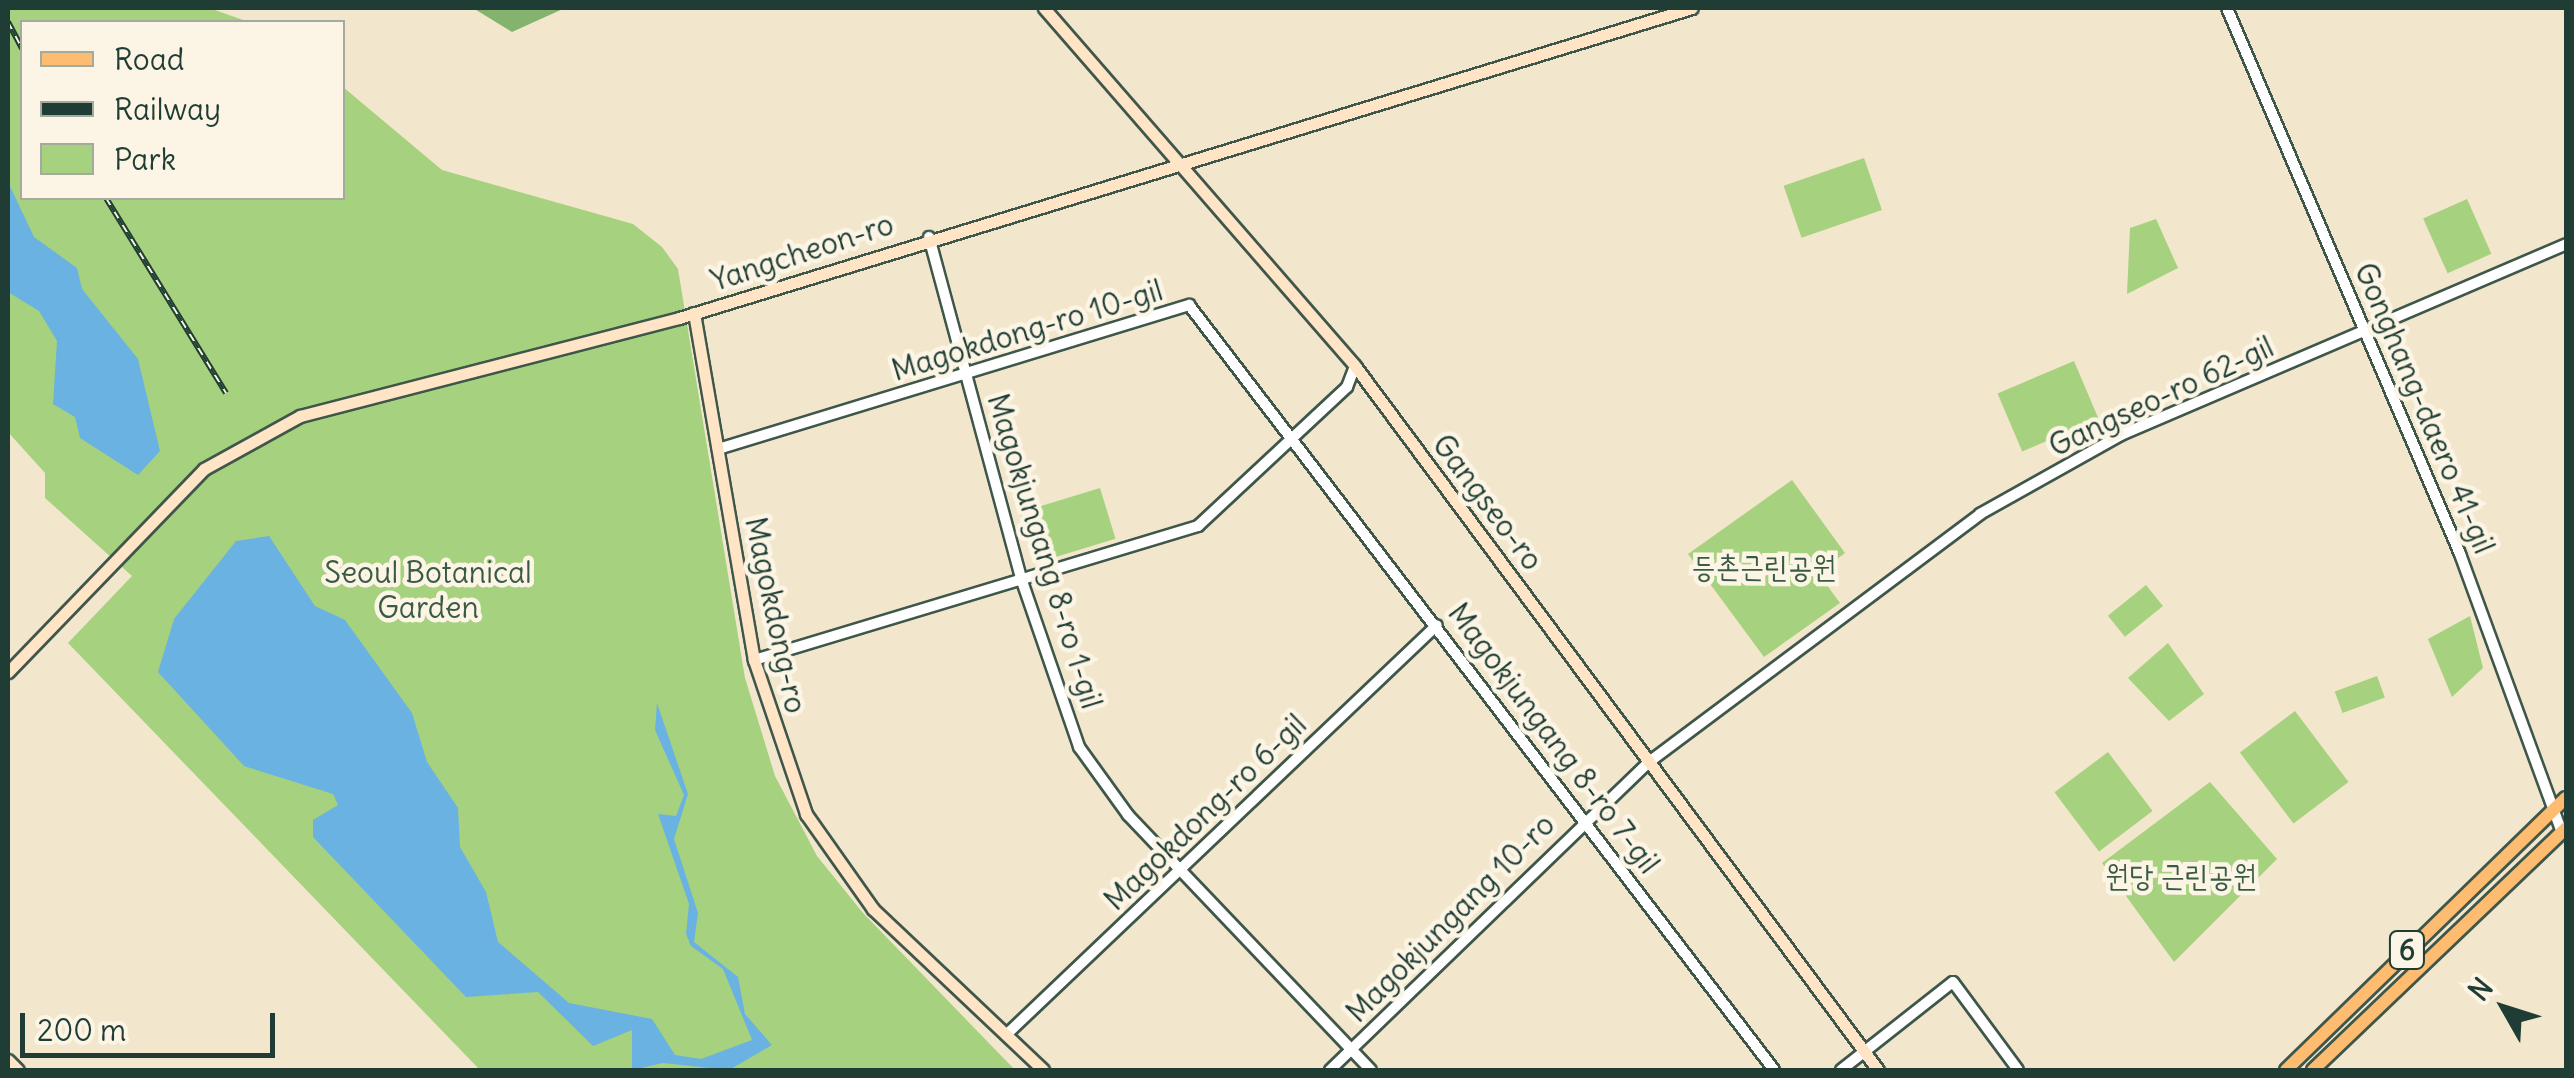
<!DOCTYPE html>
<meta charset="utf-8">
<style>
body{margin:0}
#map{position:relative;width:2574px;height:1078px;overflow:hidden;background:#f2e7cc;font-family:Delius,"Poor Story",sans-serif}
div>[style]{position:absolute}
.green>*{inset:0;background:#a6d17e;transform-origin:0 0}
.forest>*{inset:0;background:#84b36d}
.water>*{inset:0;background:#6ab2e1}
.roads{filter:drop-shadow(2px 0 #3f564b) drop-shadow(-2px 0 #3f564b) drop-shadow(0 2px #3f564b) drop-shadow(0 -2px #3f564b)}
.tertiary>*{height:10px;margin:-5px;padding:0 5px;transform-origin:5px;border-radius:5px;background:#fff}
.secondary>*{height:11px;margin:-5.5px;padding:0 5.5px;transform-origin:5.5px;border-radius:5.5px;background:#ffe4c6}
.primary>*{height:12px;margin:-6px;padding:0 6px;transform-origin:6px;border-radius:6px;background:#febc70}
.rail>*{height:6px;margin-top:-3px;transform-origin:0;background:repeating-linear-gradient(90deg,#fcf5e5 0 8px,#1f3d34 0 16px);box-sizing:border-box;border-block:2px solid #1f3d34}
span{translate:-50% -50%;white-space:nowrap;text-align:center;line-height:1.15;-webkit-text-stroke:9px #fcf5e5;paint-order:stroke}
.shield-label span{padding:2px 8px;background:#fcf5e5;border:2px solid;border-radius:8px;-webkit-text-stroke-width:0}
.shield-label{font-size:28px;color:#1f3d34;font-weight:700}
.street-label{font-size:30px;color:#1f3d34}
.park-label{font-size:30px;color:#3a5b43}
.frame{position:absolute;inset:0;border:10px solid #1f3d34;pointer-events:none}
.legend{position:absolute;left:20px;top:20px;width:325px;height:180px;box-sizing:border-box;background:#fcf5e5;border:2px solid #a4ab9e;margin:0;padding:12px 18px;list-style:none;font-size:30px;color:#1f3d34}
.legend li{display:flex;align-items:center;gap:20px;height:50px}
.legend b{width:50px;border:2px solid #a4ab9e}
.north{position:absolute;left:2454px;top:958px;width:100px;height:100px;-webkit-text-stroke:8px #fcf5e5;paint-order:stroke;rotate:309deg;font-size:28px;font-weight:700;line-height:40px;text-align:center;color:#1f3d34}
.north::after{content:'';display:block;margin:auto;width:35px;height:45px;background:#1f3d34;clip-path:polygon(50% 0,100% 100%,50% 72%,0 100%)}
.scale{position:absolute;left:20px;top:1013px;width:255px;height:45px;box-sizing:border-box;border:5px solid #1f3d34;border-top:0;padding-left:12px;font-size:30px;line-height:35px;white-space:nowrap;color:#1f3d34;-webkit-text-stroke:8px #fcf5e5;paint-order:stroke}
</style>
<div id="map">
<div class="green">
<div style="clip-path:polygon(8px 8px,209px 8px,249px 22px,22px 22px,22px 198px,342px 198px,343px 87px,442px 170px,633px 224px,662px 247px,678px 269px,745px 678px,775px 776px,817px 856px,863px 913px,1015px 1070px,480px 1070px,68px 643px,132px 576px,45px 498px,45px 473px,8px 432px)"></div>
<div style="left:1864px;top:158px;width:55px;height:85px;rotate:71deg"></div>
<div style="left:2467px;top:199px;width:60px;height:48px;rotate:66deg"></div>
<div style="clip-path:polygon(2156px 219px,2178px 268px,2127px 294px,2130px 228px)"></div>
<div style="left:2074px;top:361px;width:63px;height:83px;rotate:67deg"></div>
<div style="clip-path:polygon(1792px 480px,1845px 553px,1818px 573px,1840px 603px,1764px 657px,1688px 554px)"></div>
<div style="left:1100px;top:488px;width:53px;height:84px;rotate:73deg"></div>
<div style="left:2146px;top:585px;width:27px;height:49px;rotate:51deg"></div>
<div style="clip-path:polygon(2470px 616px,2483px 668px,2452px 697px,2428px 639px)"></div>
<div style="clip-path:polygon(2168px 643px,2204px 694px,2169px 721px,2128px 678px)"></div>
<div style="left:2377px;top:676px;width:23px;height:45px;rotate:70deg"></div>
<div style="left:2295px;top:711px;width:89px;height:69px;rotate:53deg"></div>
<div style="left:2108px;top:752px;width:74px;height:67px;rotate:53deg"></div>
<div style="clip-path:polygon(2210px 782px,2277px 859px,2174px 962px,2102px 863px)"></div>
</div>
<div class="forest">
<div style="clip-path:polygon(473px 8px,565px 8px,512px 32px)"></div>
</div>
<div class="water">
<div style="clip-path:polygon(8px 182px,34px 237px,77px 268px,82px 289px,138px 359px,160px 451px,138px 475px,80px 438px,75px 417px,53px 404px,57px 341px,39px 311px,8px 292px)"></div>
<div style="clip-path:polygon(269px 536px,315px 606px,345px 620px,412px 713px,427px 762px,458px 808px,460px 847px,486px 892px,498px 942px,569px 1003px,652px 1019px,675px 1055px,701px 1059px,752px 1040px,723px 969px,691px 946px,686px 934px,689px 904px,658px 814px,676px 816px,684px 795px,655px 730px,657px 703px,688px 794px,674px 839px,698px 913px,694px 942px,738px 977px,745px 1014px,772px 1045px,729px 1070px,663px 1063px,632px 1070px,632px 1030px,593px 1046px,538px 992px,466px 997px,313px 837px,313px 820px,338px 805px,333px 794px,244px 766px,158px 672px,174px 619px,236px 541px)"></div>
</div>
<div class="roads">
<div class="tertiary">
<div style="left:2227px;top:8px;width:594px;rotate:66.89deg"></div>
<div style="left:2460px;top:554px;width:297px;rotate:69.9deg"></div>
<div style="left:929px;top:237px;width:356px;rotate:74.9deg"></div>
<div style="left:1022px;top:581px;width:176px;rotate:71deg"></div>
<div style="left:1079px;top:747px;width:84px;rotate:54.2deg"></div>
<div style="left:1128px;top:815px;width:352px;rotate:46.4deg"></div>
<div style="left:718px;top:449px;width:493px;rotate:-17deg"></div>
<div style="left:1189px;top:305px;width:963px;rotate:52.59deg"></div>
<div style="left:754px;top:660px;width:464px;rotate:-16.8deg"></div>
<div style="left:1198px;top:526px;width:204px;rotate:-43deg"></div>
<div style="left:1347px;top:387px;width:22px;rotate:-69deg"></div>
<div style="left:1007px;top:1034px;width:593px;rotate:-43.57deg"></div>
<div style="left:1330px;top:1070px;width:443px;rotate:-44deg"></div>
<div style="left:1649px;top:762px;width:414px;rotate:-36.8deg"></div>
<div style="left:1980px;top:514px;width:162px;rotate:-29.3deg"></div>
<div style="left:2121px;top:435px;width:484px;rotate:-23.2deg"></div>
<div style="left:1841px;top:1070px;width:142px;rotate:-38.2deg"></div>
<div style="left:1953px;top:982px;width:109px;rotate:53.5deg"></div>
</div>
<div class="secondary">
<div style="left:1044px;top:8px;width:474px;rotate:49deg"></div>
<div style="left:1355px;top:366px;width:877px;rotate:53.39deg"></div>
<div style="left:694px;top:313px;width:352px;rotate:80.2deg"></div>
<div style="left:754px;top:660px;width:163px;rotate:71.3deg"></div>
<div style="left:806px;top:814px;width:116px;rotate:54.8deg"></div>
<div style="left:873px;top:909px;width:234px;rotate:43.4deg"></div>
<div style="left:8px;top:672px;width:282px;rotate:-46deg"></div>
<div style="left:204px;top:469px;width:110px;rotate:-28.9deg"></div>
<div style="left:300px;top:416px;width:391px;rotate:-14.5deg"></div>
<div style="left:679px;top:318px;width:1059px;rotate:-17.02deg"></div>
<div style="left:8px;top:1060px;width:14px;rotate:45deg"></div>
</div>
<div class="primary">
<div style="left:2286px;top:1070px;width:390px;rotate:-44.2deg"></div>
<div style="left:2313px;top:1070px;width:350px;rotate:-43.7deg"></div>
</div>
</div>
<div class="rail">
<div style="left:8px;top:22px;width:30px;rotate:62deg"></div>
<div style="left:106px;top:198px;width:229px;rotate:58.4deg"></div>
</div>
<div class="shield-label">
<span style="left:2407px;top:950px">6</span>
</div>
<div class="street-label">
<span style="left:802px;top:252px;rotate:-18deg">Yangcheon-ro</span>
<span style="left:1027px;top:330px;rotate:-17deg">Magokdong-ro 10-gil</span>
<span style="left:2161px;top:396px;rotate:-25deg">Gangseo-ro 62-gil</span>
<span style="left:2425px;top:408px;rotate:67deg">Gonghang-daero 41-gil</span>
<span style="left:1488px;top:502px;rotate:53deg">Gangseo-ro</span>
<span style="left:1045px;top:551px;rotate:73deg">Magokjungang 8-ro 1-gil</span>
<span style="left:776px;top:615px;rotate:78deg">Magokdong-ro</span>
<span style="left:1554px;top:738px;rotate:53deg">Magokjungang 8-ro 7-gil</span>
<span style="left:1205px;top:812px;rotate:-44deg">Magokdong-ro 6-gil</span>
<span style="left:1450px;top:918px;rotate:-45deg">Magokjungang 10-ro</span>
</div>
<div class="park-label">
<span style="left:1764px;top:566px">등촌근린공원</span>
<span style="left:428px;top:589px">Seoul Botanical<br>Garden</span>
<span style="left:2181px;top:875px">원당 근린공원</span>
</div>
<div class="frame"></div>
<ul class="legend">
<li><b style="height:12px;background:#febc70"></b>Road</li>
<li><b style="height:12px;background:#1f3d34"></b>Railway</li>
<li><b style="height:28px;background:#a6d17e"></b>Park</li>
</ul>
<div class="north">N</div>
<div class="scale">200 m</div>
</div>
